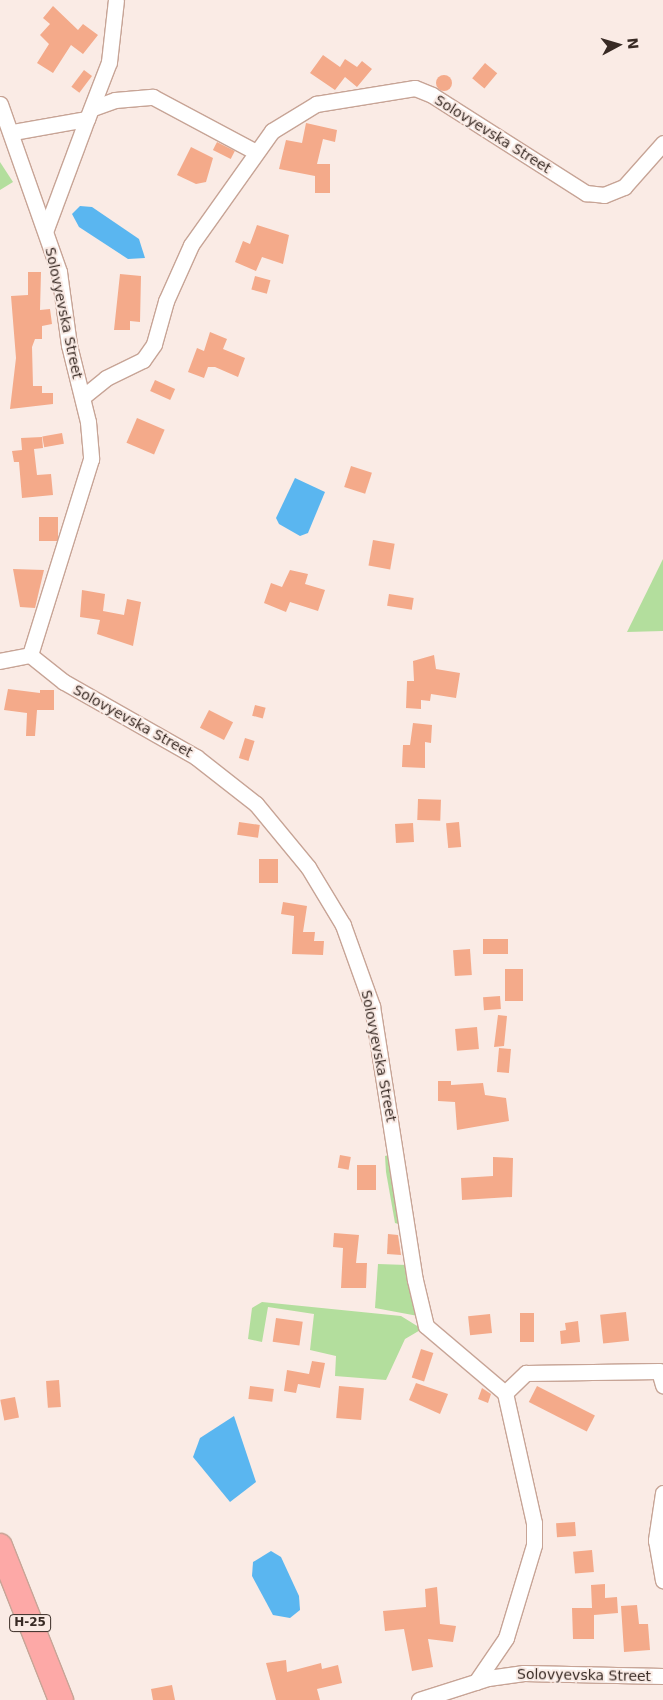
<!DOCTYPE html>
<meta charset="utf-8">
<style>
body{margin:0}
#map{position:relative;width:663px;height:1700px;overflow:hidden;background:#faebe5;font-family:"DejaVu Sans",sans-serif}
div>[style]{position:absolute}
.green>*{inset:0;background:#b3de9d}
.water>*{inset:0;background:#5ab6f0}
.building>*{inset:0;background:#f4aa8a;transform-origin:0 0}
.round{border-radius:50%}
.roads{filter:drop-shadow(1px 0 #c7a496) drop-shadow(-1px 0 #c7a496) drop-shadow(0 1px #c7a496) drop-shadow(0 -1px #c7a496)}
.minor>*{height:15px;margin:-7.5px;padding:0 7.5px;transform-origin:7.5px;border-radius:7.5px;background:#fff}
.primary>*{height:24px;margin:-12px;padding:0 12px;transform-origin:12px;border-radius:12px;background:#fda9a7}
span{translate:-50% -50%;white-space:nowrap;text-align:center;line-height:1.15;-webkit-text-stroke:4px #faebe5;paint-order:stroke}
.shield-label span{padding:1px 4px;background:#faebe5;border:1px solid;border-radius:4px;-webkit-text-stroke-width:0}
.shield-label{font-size:12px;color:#382a24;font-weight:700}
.street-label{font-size:14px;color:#382a24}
.north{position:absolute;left:593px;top:20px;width:50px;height:50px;-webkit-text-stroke:4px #faebe5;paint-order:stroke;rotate:84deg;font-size:14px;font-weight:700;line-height:20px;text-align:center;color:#382a24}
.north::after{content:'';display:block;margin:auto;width:18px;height:22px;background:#382a24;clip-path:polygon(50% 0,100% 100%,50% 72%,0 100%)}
</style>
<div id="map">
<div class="green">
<div style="clip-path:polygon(0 162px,13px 182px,0 190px)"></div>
<div style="clip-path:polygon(663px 559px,663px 631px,627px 632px)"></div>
<div style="clip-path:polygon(393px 1154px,402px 1225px,395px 1223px,386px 1172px,385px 1156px)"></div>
<div style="clip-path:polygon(378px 1264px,407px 1265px,418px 1316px,375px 1308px)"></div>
<div style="clip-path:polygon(262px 1302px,401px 1316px,422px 1329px,405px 1339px,386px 1380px,335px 1376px,336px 1356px,310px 1350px,314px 1314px,268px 1307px,262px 1342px,248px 1339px,252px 1308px)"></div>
</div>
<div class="water">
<div style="clip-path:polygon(80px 206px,92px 207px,139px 239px,145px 258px,128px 259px,79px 227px,72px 214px)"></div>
<div style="clip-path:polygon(295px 478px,325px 492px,308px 533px,300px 536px,279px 524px,276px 518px)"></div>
<div style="clip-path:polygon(234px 1416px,256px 1482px,230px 1502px,193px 1457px,200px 1438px)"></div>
<div style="clip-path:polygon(271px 1551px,281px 1557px,299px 1596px,300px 1610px,290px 1618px,273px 1615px,252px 1576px,253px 1562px)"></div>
</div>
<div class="building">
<div style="clip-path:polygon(53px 6px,78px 30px,83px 24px,98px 35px,83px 54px,71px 45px,53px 73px,37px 63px,49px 44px,40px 35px,50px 24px,43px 18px)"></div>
<div style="clip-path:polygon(323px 55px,340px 67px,345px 59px,357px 67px,362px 61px,372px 69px,357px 87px,345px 77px,335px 90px,310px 73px)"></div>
<div style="left:485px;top:63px;width:16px;height:20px;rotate:40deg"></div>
<div style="left:84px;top:70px;width:10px;height:21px;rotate:37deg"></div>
<div class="round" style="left:436px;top:75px;width:16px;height:16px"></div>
<div style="clip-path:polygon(306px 123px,337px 130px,335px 142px,323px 139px,317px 164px,330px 164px,330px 193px,315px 193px,315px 176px,279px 169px,286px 140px,302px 143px)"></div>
<div style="left:217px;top:142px;width:20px;height:9px;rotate:27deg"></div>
<div style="clip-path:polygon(191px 147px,213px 158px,206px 182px,196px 184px,177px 175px)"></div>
<div style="clip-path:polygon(257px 225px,289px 235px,283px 264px,262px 257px,256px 271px,235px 262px,243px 241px,250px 244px)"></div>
<div style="clip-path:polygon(28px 272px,41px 272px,40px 310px,50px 309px,52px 324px,42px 326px,42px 339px,35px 339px,32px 347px,33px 386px,42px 386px,42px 393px,53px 393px,53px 404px,10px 409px,16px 358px,11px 296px,28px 295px)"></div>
<div style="clip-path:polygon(120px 274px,141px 276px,140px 322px,130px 321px,130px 330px,114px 330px)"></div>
<div style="left:255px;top:276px;width:16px;height:14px;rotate:15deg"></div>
<div style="clip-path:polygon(210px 332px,227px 339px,223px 349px,245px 358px,238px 377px,215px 367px,208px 367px,204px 378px,188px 372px,197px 348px,204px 351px)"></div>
<div style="left:155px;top:380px;width:22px;height:12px;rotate:24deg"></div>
<div style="left:137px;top:418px;width:30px;height:27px;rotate:23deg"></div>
<div style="left:62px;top:433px;width:11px;height:20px;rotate:80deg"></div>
<div style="clip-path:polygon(42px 437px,43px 448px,34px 449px,37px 475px,51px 474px,53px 495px,22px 498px,19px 462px,14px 462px,12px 451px,22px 450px,21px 438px)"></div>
<div style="left:351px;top:466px;width:22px;height:22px;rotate:18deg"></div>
<div style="left:39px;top:517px;width:19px;height:24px"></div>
<div style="left:373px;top:540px;width:22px;height:26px;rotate:10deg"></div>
<div style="clip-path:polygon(13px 569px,44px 570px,35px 608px,20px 607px)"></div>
<div style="clip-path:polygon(290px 570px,308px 574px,305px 584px,325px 590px,318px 611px,290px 602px,286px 612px,264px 603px,271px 583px,282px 587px)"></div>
<div style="clip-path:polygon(82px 590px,105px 594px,103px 611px,124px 615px,127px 599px,141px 602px,133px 646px,97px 634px,100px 620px,80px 617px)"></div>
<div style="left:389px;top:594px;width:25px;height:12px;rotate:9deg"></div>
<div style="clip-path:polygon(434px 655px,436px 669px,460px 673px,456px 698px,431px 694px,430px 701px,421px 700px,421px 709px,406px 708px,407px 681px,414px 681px,413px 661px)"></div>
<div style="clip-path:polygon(8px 689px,40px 693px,40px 690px,54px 690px,54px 710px,37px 710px,35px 736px,26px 736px,27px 713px,4px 710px)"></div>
<div style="left:255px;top:705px;width:11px;height:11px;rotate:15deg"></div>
<div style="left:209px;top:710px;width:27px;height:20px;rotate:27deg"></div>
<div style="clip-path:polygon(413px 723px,432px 725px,431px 743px,425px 742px,425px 768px,402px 767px,403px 745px,410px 745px)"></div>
<div style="left:245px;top:738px;width:10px;height:21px;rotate:17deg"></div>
<div style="left:418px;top:799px;width:23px;height:21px;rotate:2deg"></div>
<div style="left:239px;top:822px;width:21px;height:13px;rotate:8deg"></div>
<div style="left:459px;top:822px;width:25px;height:13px;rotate:85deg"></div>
<div style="left:413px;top:823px;width:19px;height:18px;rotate:87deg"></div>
<div style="left:278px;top:859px;width:24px;height:19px;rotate:90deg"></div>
<div style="clip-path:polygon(283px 902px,307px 906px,303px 932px,315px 932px,314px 941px,324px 941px,323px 955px,292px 954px,294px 916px,281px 914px)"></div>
<div style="left:483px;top:939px;width:25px;height:15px"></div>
<div style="left:470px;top:949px;width:26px;height:17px;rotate:86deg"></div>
<div style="left:505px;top:969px;width:18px;height:32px"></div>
<div style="left:500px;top:996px;width:13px;height:17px;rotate:86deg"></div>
<div style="clip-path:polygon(498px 1015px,507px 1016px,504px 1046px,494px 1047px)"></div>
<div style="left:477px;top:1027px;width:22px;height:22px;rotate:85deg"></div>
<div style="left:499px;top:1048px;width:12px;height:24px;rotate:5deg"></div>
<div style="clip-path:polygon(438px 1081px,451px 1081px,451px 1085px,483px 1083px,485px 1095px,506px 1098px,509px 1121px,457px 1130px,455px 1102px,438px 1101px)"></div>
<div style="left:340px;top:1155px;width:11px;height:13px;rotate:10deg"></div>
<div style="clip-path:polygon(493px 1157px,513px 1158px,512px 1197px,462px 1200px,461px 1178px,493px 1176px)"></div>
<div style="left:357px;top:1165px;width:19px;height:25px"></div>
<div style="clip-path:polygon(334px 1233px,359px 1235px,356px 1263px,367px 1263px,366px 1288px,341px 1288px,343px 1248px,333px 1247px)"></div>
<div style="clip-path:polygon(388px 1234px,398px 1235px,401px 1255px,387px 1254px)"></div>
<div style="left:626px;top:1312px;width:29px;height:26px;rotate:84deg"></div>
<div style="left:520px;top:1313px;width:14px;height:29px"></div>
<div style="left:490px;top:1314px;width:19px;height:22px;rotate:84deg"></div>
<div style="left:276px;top:1318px;width:27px;height:24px;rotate:8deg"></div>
<div style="clip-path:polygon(578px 1321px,580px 1342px,561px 1344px,560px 1331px,566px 1330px,565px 1323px)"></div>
<div style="left:421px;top:1349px;width:13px;height:30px;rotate:18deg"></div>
<div style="clip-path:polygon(312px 1361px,325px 1363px,320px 1388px,298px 1384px,296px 1393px,284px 1391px,287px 1370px,309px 1374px)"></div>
<div style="left:59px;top:1380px;width:27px;height:13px;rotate:86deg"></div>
<div style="clip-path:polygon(416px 1383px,448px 1394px,440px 1414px,409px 1400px)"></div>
<div style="left:250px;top:1386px;width:24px;height:13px;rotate:7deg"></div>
<div style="left:339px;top:1386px;width:25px;height:32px;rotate:5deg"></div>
<div style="left:537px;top:1386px;width:65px;height:18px;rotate:27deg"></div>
<div style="clip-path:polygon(482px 1388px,491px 1394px,488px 1403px,478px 1399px)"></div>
<div style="left:15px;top:1397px;width:21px;height:15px;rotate:79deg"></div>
<div style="left:575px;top:1522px;width:14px;height:19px;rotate:86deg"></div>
<div style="left:592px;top:1550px;width:22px;height:19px;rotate:85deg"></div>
<div style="clip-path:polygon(605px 1584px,605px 1598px,617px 1597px,618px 1613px,594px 1615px,594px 1639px,573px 1639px,572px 1608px,592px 1608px,591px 1585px)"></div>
<div style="clip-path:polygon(437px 1587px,440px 1624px,456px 1626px,453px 1642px,428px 1639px,433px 1667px,412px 1671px,404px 1629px,385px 1631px,383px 1611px,426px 1607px,425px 1589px)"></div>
<div style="clip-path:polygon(637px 1605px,639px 1624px,648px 1624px,650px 1650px,624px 1652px,621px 1606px)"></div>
<div style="clip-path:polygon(286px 1660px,287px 1672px,321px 1663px,322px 1669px,338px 1665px,342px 1683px,317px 1689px,320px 1700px,276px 1700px,266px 1663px)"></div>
<div style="clip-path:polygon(172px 1685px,175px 1700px,153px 1700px,151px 1689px)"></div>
</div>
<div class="roads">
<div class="minor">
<div style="left:0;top:104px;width:178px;rotate:70.6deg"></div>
<div style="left:59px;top:272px;width:74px;rotate:82.2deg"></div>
<div style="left:69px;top:345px;width:79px;rotate:76.1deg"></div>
<div style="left:88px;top:422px;width:37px;rotate:85deg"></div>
<div style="left:91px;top:459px;width:205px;rotate:107.3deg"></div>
<div style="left:30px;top:655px;width:31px;rotate:169deg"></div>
<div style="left:93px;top:108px;width:23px;rotate:-20deg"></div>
<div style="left:115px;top:100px;width:38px;rotate:-5deg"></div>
<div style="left:153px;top:97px;width:117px;rotate:28.1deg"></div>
<div style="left:13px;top:132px;width:75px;rotate:-10deg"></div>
<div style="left:87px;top:119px;width:61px;rotate:-68.9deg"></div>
<div style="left:109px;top:62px;width:62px;rotate:-83.6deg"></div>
<div style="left:46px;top:229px;width:117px;rotate:-69.6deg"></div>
<div style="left:84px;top:396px;width:28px;rotate:-39deg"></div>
<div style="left:106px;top:378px;width:41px;rotate:-25.9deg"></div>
<div style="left:143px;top:360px;width:19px;rotate:-55deg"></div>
<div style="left:154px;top:344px;width:45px;rotate:-74.4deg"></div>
<div style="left:166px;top:301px;width:61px;rotate:-65.9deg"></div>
<div style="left:191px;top:245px;width:140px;rotate:-54.6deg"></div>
<div style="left:272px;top:131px;width:52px;rotate:-31.5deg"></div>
<div style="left:316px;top:104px;width:100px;rotate:-9.2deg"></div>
<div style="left:415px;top:88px;width:18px;rotate:22deg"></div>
<div style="left:432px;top:95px;width:183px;rotate:32.5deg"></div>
<div style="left:586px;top:193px;width:18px;rotate:6deg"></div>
<div style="left:604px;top:195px;width:22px;rotate:-22deg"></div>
<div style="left:624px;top:187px;width:59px;rotate:-48.4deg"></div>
<div style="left:30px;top:655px;width:43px;rotate:38.5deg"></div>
<div style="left:64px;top:682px;width:152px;rotate:29.6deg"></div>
<div style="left:196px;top:757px;width:76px;rotate:38.1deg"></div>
<div style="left:256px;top:804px;width:82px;rotate:50.5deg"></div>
<div style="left:308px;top:867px;width:68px;rotate:58.9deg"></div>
<div style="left:343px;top:925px;width:86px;rotate:70.3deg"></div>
<div style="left:372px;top:1006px;width:277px;rotate:81.1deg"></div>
<div style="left:415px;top:1280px;width:47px;rotate:76.6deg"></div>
<div style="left:426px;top:1326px;width:104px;rotate:40.3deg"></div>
<div style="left:505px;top:1393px;width:133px;rotate:77.4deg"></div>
<div style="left:534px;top:1523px;width:22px;rotate:90deg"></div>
<div style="left:534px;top:1545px;width:97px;rotate:106.8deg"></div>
<div style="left:506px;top:1638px;width:53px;rotate:124.3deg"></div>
<div style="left:505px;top:1393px;width:29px;rotate:-44deg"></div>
<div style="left:526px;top:1373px;width:133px;rotate:-0.9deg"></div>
<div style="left:659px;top:1371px;width:15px;rotate:74deg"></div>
<div style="left:663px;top:1493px;width:48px;rotate:98.5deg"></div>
<div style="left:656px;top:1540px;width:41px;rotate:80.1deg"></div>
<div style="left:419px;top:1700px;width:72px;rotate:-17.7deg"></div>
<div style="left:488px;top:1678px;width:36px;rotate:-8deg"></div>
<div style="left:524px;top:1673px;width:139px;rotate:1.2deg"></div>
</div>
<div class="primary">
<div style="left:0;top:1546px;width:166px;rotate:68.4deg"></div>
</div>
</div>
<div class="shield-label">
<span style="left:30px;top:1623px">Н-25</span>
</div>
<div class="street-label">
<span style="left:493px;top:134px;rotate:32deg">Solovyevska Street</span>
<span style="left:64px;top:313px;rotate:78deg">Solovyevska Street</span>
<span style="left:133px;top:721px;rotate:29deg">Solovyevska Street</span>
<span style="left:379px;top:1056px;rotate:79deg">Solovyevska Street</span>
<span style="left:584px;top:1675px;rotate:1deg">Solovyevska Street</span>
</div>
<div class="north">N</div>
</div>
